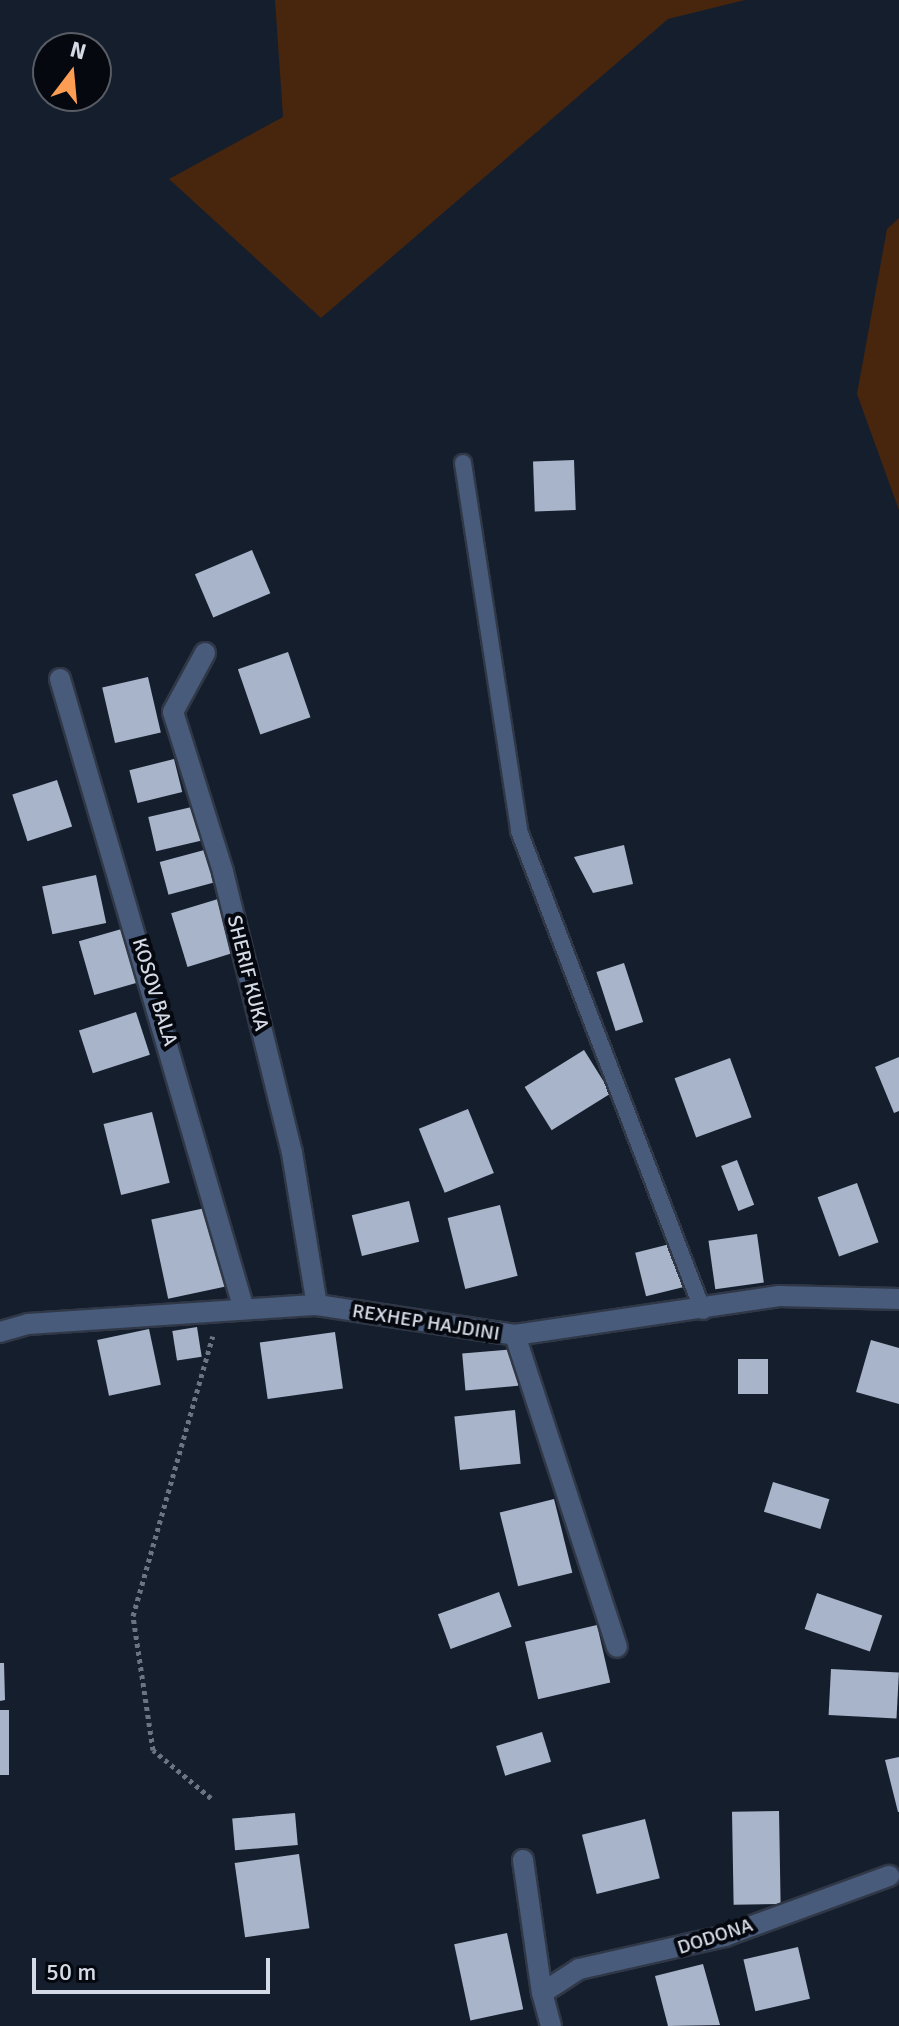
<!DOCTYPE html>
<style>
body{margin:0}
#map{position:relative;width:899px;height:2026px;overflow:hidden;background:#151e2d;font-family:Signika,sans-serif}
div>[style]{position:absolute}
.green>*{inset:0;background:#47260d}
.building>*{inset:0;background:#a8b4c9;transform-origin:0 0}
.path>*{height:5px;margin-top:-2.5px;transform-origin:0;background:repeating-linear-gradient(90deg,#6d7481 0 4px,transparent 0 8px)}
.roads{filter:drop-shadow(2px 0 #303847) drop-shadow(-2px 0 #303847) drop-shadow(0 2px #303847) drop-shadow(0 -2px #303847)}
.service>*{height:16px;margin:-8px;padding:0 8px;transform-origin:8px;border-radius:8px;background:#485b7b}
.minor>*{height:20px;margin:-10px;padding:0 10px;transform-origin:10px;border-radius:10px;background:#485b7b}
span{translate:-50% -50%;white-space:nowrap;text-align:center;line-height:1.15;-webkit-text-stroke:8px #05080f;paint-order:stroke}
.street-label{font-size:20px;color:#d5dbe6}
.north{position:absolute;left:32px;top:32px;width:80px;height:80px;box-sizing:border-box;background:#05080f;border:2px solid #585c65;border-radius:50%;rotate:16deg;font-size:22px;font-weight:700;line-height:32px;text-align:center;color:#d5dbe6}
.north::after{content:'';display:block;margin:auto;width:28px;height:36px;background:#fd9d54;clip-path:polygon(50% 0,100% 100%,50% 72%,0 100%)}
.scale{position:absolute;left:32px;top:1958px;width:238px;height:36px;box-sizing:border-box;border:4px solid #d5dbe6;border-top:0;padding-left:10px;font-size:24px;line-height:28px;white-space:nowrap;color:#d5dbe6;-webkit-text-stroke:6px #05080f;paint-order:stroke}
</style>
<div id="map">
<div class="green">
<div style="clip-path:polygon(275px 0,745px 0,668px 19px,321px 318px,169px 179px,283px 117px)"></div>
<div style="clip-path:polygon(899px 218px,899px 510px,857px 394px,887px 229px)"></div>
</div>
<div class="building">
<div style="left:574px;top:460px;width:50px;height:41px;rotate:88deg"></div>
<div style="left:252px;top:550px;width:47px;height:62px;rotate:67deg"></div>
<div style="left:288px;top:652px;width:69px;height:53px;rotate:71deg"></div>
<div style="left:148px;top:677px;width:57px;height:47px;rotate:77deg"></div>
<div style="left:174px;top:759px;width:34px;height:46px;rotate:76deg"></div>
<div style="left:57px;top:780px;width:49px;height:47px;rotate:72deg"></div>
<div style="left:196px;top:806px;width:35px;height:49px;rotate:77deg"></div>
<div style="clip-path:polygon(624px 845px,633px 884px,593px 893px,574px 857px)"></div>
<div style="left:208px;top:849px;width:34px;height:50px;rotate:75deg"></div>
<div style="left:96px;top:875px;width:49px;height:55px;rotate:78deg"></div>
<div style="left:218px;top:899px;width:56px;height:49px;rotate:73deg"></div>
<div style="left:125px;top:928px;width:56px;height:48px;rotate:74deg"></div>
<div style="left:624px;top:963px;width:62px;height:29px;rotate:72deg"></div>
<div style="left:136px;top:1012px;width:45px;height:60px;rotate:72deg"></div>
<div style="left:584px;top:1050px;width:51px;height:70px;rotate:58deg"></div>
<div style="clip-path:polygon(899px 1057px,899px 1111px,894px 1113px,875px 1067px)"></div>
<div style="left:730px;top:1058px;width:63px;height:59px;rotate:70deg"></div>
<div style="left:468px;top:1109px;width:69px;height:53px;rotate:68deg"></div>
<div style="left:152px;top:1112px;width:73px;height:50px;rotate:76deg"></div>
<div style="left:737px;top:1160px;width:48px;height:17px;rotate:69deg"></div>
<div style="left:857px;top:1183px;width:63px;height:42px;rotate:70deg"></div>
<div style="left:409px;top:1201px;width:42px;height:59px;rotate:76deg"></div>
<div style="left:500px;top:1205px;width:73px;height:54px;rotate:76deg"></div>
<div style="left:210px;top:1207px;width:81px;height:60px;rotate:78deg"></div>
<div style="left:757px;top:1234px;width:49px;height:49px;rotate:82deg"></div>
<div style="left:674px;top:1243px;width:45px;height:40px;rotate:76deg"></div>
<div style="left:197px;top:1327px;width:30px;height:25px;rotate:81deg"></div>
<div style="left:149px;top:1329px;width:57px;height:53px;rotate:78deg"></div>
<div style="left:335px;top:1332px;width:57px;height:76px;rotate:82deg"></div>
<div style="clip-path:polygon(871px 1340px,899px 1348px,899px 1404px,856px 1392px)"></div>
<div style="left:515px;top:1349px;width:37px;height:53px;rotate:85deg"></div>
<div style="left:738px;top:1359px;width:30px;height:35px"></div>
<div style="left:515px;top:1410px;width:54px;height:61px;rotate:84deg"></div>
<div style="left:773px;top:1482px;width:59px;height:31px;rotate:17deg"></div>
<div style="left:554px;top:1499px;width:76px;height:56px;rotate:76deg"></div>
<div style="left:499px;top:1592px;width:37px;height:65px;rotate:70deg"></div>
<div style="left:817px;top:1593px;width:69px;height:38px;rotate:19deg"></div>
<div style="left:597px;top:1625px;width:59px;height:74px;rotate:77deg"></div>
<div style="clip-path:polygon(0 1663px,4px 1663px,5px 1700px,0 1701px)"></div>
<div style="left:831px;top:1669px;width:68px;height:46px;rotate:3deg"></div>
<div style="left:0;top:1710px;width:9px;height:65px"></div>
<div style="left:542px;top:1732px;width:31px;height:48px;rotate:73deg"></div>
<div style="clip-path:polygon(899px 1757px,899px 1812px,898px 1812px,885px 1760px)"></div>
<div style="left:779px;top:1811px;width:93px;height:47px;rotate:89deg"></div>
<div style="left:295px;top:1813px;width:32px;height:63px;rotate:85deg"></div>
<div style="left:645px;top:1819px;width:61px;height:65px;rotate:76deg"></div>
<div style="left:299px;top:1854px;width:75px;height:65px;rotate:82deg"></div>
<div style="left:507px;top:1933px;width:78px;height:54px;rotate:78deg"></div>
<div style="left:798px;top:1947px;width:53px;height:56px;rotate:77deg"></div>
<div style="clip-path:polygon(703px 1964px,720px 2025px,668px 2026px,655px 1976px)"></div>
</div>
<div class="path">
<div style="left:211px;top:1798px;width:75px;rotate:-140.4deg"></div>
<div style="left:153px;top:1750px;width:135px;rotate:-98.5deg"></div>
<div style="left:133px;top:1616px;width:291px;rotate:-74.1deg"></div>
</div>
<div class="roads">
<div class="service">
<div style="left:463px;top:463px;width:372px;rotate:81.3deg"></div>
<div style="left:519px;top:831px;width:514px;rotate:69.03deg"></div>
</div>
<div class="minor">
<div style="left:205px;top:653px;width:67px;rotate:118.5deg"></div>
<div style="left:173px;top:712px;width:168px;rotate:72.6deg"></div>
<div style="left:223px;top:872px;width:289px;rotate:76.2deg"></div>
<div style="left:292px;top:1153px;width:154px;rotate:80.7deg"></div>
<div style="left:60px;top:679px;width:653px;rotate:73.73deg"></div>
<div style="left:0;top:1332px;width:29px;rotate:-16deg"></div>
<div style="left:28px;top:1324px;width:290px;rotate:-3.8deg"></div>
<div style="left:317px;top:1305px;width:200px;rotate:8.6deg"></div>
<div style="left:515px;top:1335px;width:267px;rotate:-8.4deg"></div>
<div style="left:779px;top:1296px;width:120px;rotate:1.4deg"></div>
<div style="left:515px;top:1335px;width:328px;rotate:71.9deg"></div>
<div style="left:523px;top:1860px;width:134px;rotate:81.9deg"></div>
<div style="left:551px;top:2026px;width:34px;rotate:-105deg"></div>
<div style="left:542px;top:1993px;width:44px;rotate:-33deg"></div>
<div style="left:579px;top:1969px;width:150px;rotate:-12.7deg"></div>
<div style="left:725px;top:1936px;width:175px;rotate:-20.1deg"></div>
</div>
</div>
<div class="street-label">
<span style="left:248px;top:973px;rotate:76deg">SHERIF KUKA</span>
<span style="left:155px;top:992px;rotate:73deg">KOSOV BALA</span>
<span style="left:426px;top:1322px;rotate:9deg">REXHEP HAJDINI</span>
<span style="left:715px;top:1936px;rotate:-18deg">DODONA</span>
</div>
<div class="north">N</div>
<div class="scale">50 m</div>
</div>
